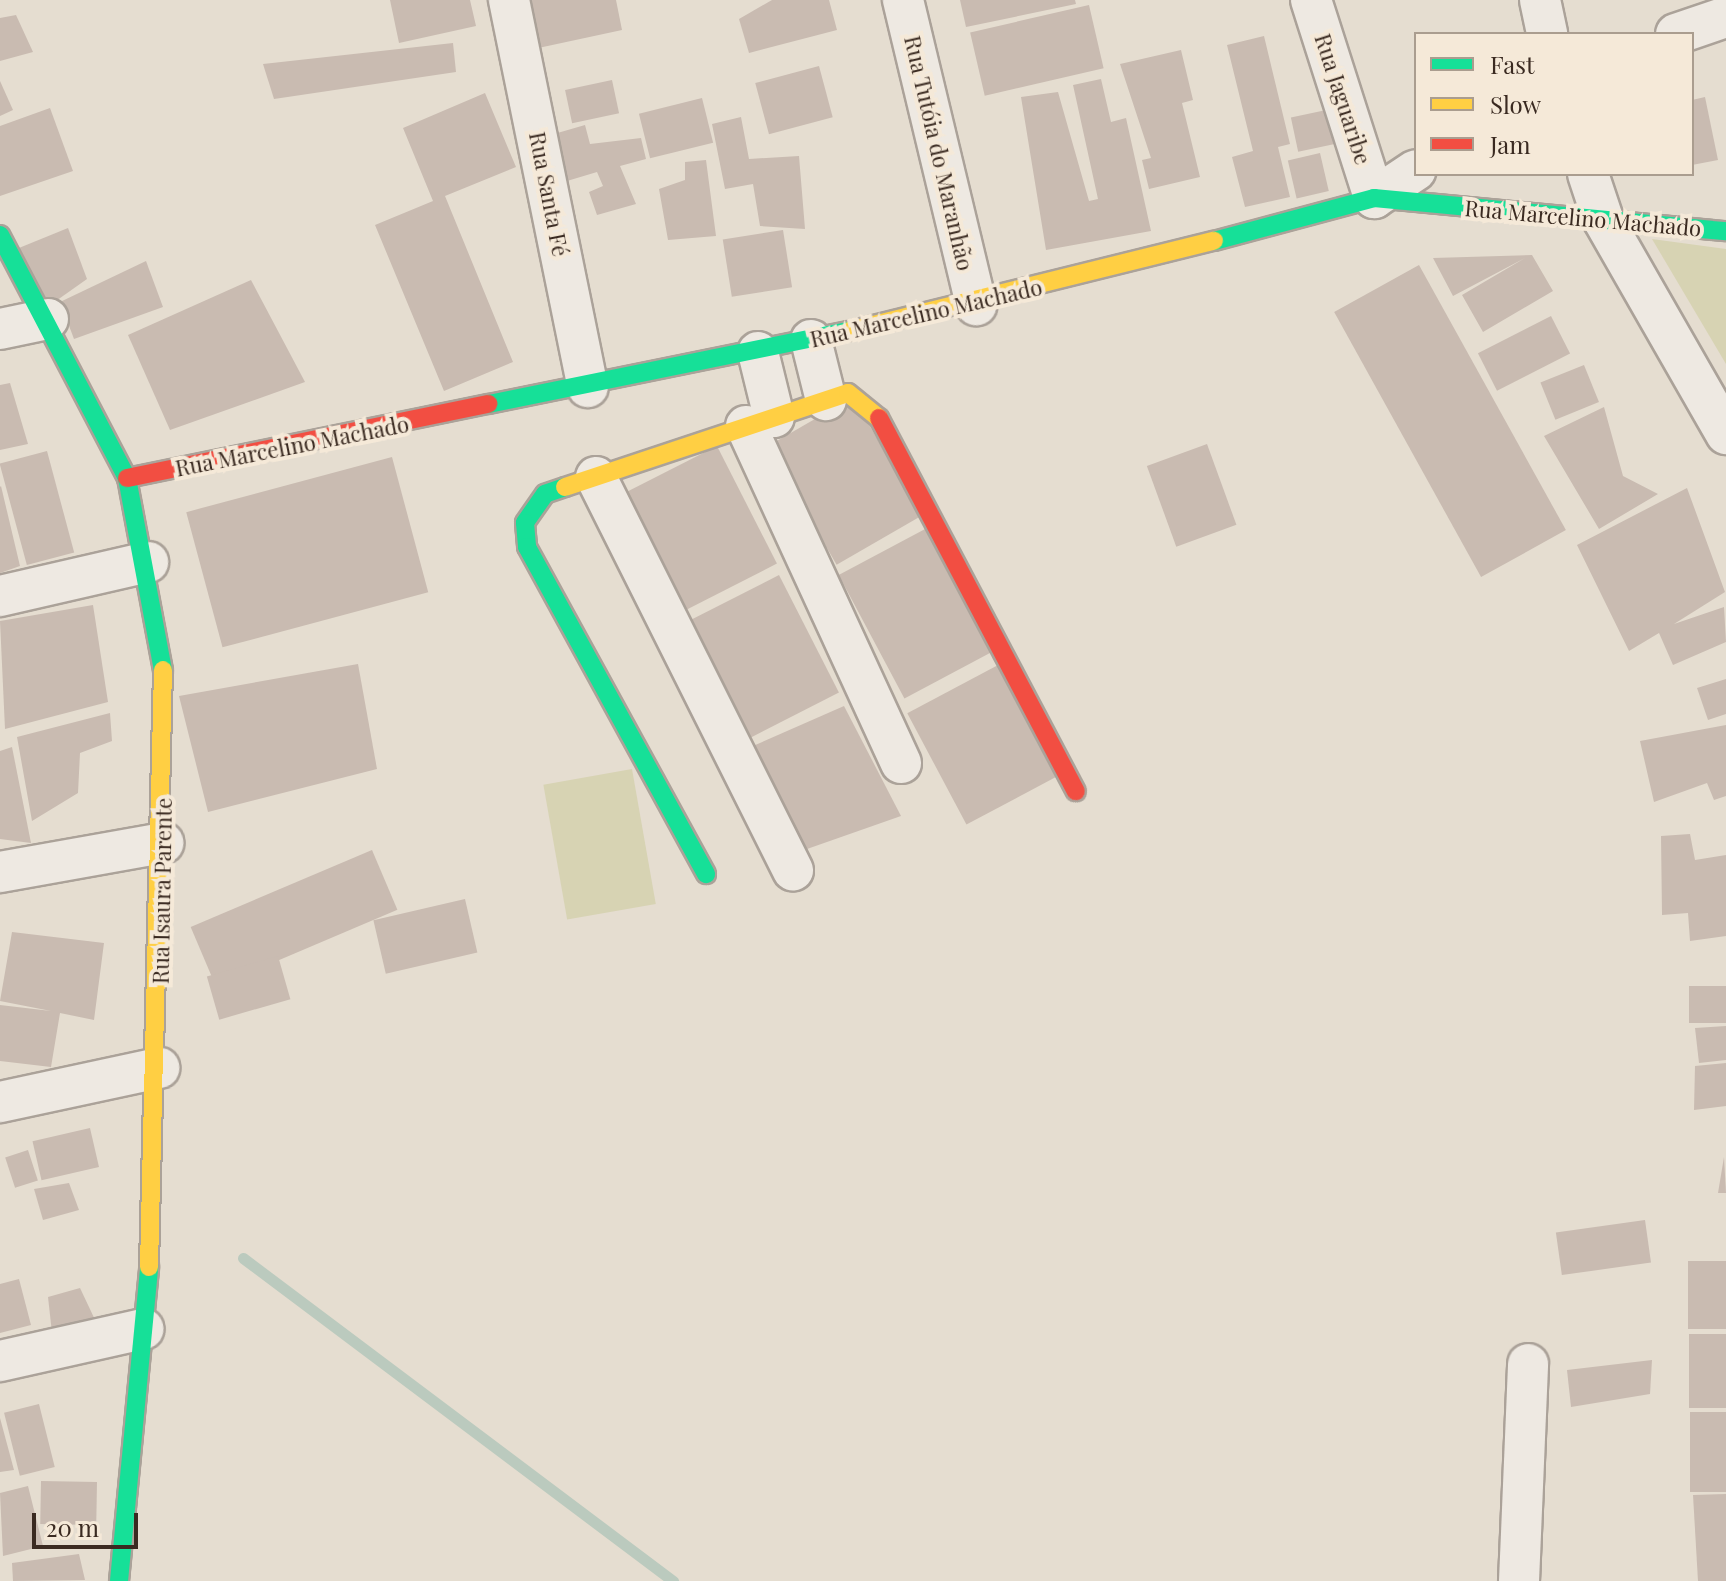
<!DOCTYPE html>
<meta charset="utf-8">
<style>
body{margin:0}
#map{position:relative;width:1726px;height:1581px;overflow:hidden;background:#e5ddd0;font-family:"Playfair Display",serif}
div>[style]{position:absolute}
.green>*{inset:0;background:#d7d3b3;transform-origin:0 0}
.stream>*{height:11px;margin:-5.5px;padding:0 5.5px;transform-origin:5.5px;border-radius:5.5px;background:#bbcabe}
.building>*{inset:0;background:#c9bbb1;transform-origin:0 0}
.roads{filter:drop-shadow(2px 0 #aba299) drop-shadow(-2px 0 #aba299) drop-shadow(0 2px #aba299) drop-shadow(0 -2px #aba299)}
.street>*{height:40px;margin:-20px;padding:0 20px;transform-origin:20px;border-radius:20px;background:#eee9e2}
.fast>*{height:18px;margin:-9px;padding:0 9px;transform-origin:9px;border-radius:9px;background:#16e098}
.slow>*{height:18px;margin:-9px;padding:0 9px;transform-origin:9px;border-radius:9px;background:#ffcf43}
.jam>*{height:18px;margin:-9px;padding:0 9px;transform-origin:9px;border-radius:9px;background:#f24e42}
span{translate:-50% -50%;white-space:nowrap;text-align:center;line-height:1.15;-webkit-text-stroke:8px #f5e9d8;paint-order:stroke}
.street-label{font-size:22px;color:#3a2a21}
.legend{position:absolute;left:1414px;top:32px;width:280px;height:144px;box-sizing:border-box;background:#f5e9d8;border:2px solid #aa9d8f;margin:0;padding:10px 14px;list-style:none;font-size:24px;color:#3a2a21}
.legend li{display:flex;align-items:center;gap:16px;height:40px}
.legend b{width:40px;border:2px solid #aa9d8f}
.scale{position:absolute;left:32px;top:1513px;width:106px;height:36px;box-sizing:border-box;border:4px solid #3a2a21;border-top:0;padding-left:10px;font-size:24px;line-height:28px;white-space:nowrap;color:#3a2a21;-webkit-text-stroke:6px #f5e9d8;paint-order:stroke}
</style>
<div id="map">
<div class="green">
<div style="clip-path:polygon(1652px 239px,1726px 249px,1726px 364px)"></div>
<div style="left:632px;top:769px;width:137px;height:90px;rotate:80deg"></div>
</div>
<div class="stream">
<div style="left:243px;top:1258px;width:538px;rotate:36.91deg"></div>
</div>
<div class="building">
<div style="clip-path:polygon(390px 0,470px 0,476px 26px,399px 43px)"></div>
<div style="clip-path:polygon(517px 0,616px 0,622px 30px,529px 50px)"></div>
<div style="clip-path:polygon(772px 0,829px 0,837px 30px,749px 53px,739px 19px)"></div>
<div style="clip-path:polygon(960px 0,1075px 0,1076px 4px,966px 27px)"></div>
<div style="left:1089px;top:5px;width:65px;height:122px;rotate:77deg"></div>
<div style="clip-path:polygon(16px 15px,33px 52px,0 61px,0 18px)"></div>
<div style="clip-path:polygon(1264px 36px,1290px 144px,1278px 147px,1290px 197px,1245px 207px,1232px 157px,1253px 151px,1227px 45px)"></div>
<div style="clip-path:polygon(453px 43px,456px 72px,274px 99px,263px 64px)"></div>
<div style="clip-path:polygon(1181px 50px,1193px 100px,1182px 103px,1200px 177px,1149px 189px,1142px 160px,1151px 158px,1120px 64px)"></div>
<div style="left:819px;top:66px;width:53px;height:66px;rotate:75deg"></div>
<div style="clip-path:polygon(1101px 79px,1111px 122px,1126px 118px,1151px 231px,1046px 250px,1021px 97px,1058px 92px,1089px 201px,1098px 199px,1073px 85px)"></div>
<div style="left:612px;top:80px;width:34px;height:48px;rotate:78deg"></div>
<div style="clip-path:polygon(0 81px,13px 110px,0 116px)"></div>
<div style="clip-path:polygon(485px 93px,516px 167px,445px 196px,513px 362px,444px 391px,375px 225px,433px 201px,403px 128px)"></div>
<div style="clip-path:polygon(1705px 97px,1718px 160px,1692px 165px,1692px 100px)"></div>
<div style="left:702px;top:98px;width:46px;height:65px;rotate:76deg"></div>
<div style="clip-path:polygon(50px 108px,73px 171px,0 196px,0 126px)"></div>
<div style="left:1331px;top:109px;width:35px;height:41px;rotate:78deg"></div>
<div style="clip-path:polygon(741px 117px,749px 159px,799px 156px,805px 229px,760px 226px,753px 184px,725px 189px,712px 124px)"></div>
<div style="clip-path:polygon(585px 125px,590px 144px,641px 138px,646px 159px,620px 166px,636px 204px,597px 215px,589px 192px,603px 186px,597px 172px,567px 181px,554px 134px)"></div>
<div style="left:1320px;top:153px;width:39px;height:33px;rotate:77deg"></div>
<div style="clip-path:polygon(706px 160px,716px 236px,668px 240px,659px 189px,685px 180px,685px 162px)"></div>
<div style="clip-path:polygon(68px 228px,87px 279px,46px 308px,14px 250px)"></div>
<div style="left:783px;top:230px;width:58px;height:61px;rotate:81deg"></div>
<div style="clip-path:polygon(1532px 255px,1553px 291px,1483px 332px,1462px 295px,1525px 258px,1453px 296px,1433px 258px)"></div>
<div style="clip-path:polygon(146px 261px,163px 307px,74px 339px,60px 302px)"></div>
<div style="left:1419px;top:265px;width:303px;height:97px;rotate:61deg"></div>
<div style="clip-path:polygon(251px 280px,305px 382px,170px 430px,128px 335px)"></div>
<div style="left:1551px;top:316px;width:42px;height:82px;rotate:63deg"></div>
<div style="left:1584px;top:365px;width:40px;height:47px;rotate:68deg"></div>
<div style="clip-path:polygon(10px 383px,28px 444px,0 450px,0 385px)"></div>
<div style="left:853px;top:397px;width:137px;height:98px;rotate:60deg"></div>
<div style="clip-path:polygon(1604px 407px,1623px 476px,1658px 494px,1599px 529px,1544px 436px)"></div>
<div style="left:1207px;top:444px;width:86px;height:64px;rotate:70deg"></div>
<div style="left:717px;top:446px;width:132px;height:106px;rotate:63deg"></div>
<div style="left:47px;top:451px;width:105px;height:49px;rotate:75deg"></div>
<div style="left:392px;top:457px;width:140px;height:213px;rotate:75deg"></div>
<div style="clip-path:polygon(1px 486px,20px 566px,0 573px,0 487px)"></div>
<div style="clip-path:polygon(1687px 488px,1725px 592px,1674px 624px,1724px 607px,1726px 642px,1673px 665px,1659px 633px,1629px 651px,1577px 545px)"></div>
<div style="left:927px;top:528px;width:140px;height:100px;rotate:62deg"></div>
<div style="left:779px;top:575px;width:132px;height:102px;rotate:63deg"></div>
<div style="clip-path:polygon(93px 605px,108px 702px,5px 729px,0 621px)"></div>
<div style="clip-path:polygon(358px 664px,377px 769px,208px 812px,179px 696px)"></div>
<div style="left:1000px;top:664px;width:126px;height:105px;rotate:62deg"></div>
<div style="clip-path:polygon(1726px 679px,1726px 714px,1708px 720px,1697px 688px)"></div>
<div style="clip-path:polygon(844px 706px,901px 816px,807px 849px,753px 746px)"></div>
<div style="clip-path:polygon(110px 713px,112px 741px,80px 753px,78px 793px,32px 821px,17px 737px)"></div>
<div style="clip-path:polygon(1726px 725px,1726px 796px,1714px 800px,1707px 783px,1654px 802px,1640px 741px)"></div>
<div style="clip-path:polygon(12px 747px,31px 843px,0 839px,0 751px)"></div>
<div style="clip-path:polygon(1690px 834px,1695px 860px,1726px 855px,1726px 936px,1690px 941px,1688px 913px,1662px 915px,1661px 836px)"></div>
<div style="left:372px;top:850px;width:65px;height:197px;rotate:67deg"></div>
<div style="left:465px;top:899px;width:55px;height:94px;rotate:77deg"></div>
<div style="clip-path:polygon(12px 932px,104px 943px,94px 1020px,60px 1013px,51px 1067px,0 1061px,0 1005px,51px 1011px,0 1001px)"></div>
<div style="left:278px;top:956px;width:45px;height:74px;rotate:74deg"></div>
<div style="left:1726px;top:986px;width:37px;height:37px;rotate:90deg"></div>
<div style="clip-path:polygon(1726px 1026px,1726px 1060px,1699px 1063px,1695px 1028px)"></div>
<div style="clip-path:polygon(1726px 1063px,1726px 1106px,1694px 1110px,1695px 1066px)"></div>
<div style="left:90px;top:1128px;width:40px;height:59px;rotate:77deg"></div>
<div style="left:28px;top:1150px;width:32px;height:24px;rotate:72deg"></div>
<div style="clip-path:polygon(1724px 1157px,1726px 1193px,1718px 1193px)"></div>
<div style="clip-path:polygon(69px 1183px,79px 1210px,43px 1220px,34px 1189px)"></div>
<div style="left:1645px;top:1220px;width:43px;height:90px;rotate:82deg"></div>
<div style="left:1726px;top:1261px;width:68px;height:38px;rotate:90deg"></div>
<div style="clip-path:polygon(19px 1279px,31px 1325px,0 1333px,0 1284px)"></div>
<div style="clip-path:polygon(80px 1288px,97px 1324px,53px 1342px,48px 1297px)"></div>
<div style="left:1726px;top:1334px;width:74px;height:37px;rotate:90deg"></div>
<div style="clip-path:polygon(1652px 1360px,1650px 1394px,1571px 1407px,1567px 1370px)"></div>
<div style="left:39px;top:1404px;width:65px;height:36px;rotate:76deg"></div>
<div style="left:1726px;top:1412px;width:80px;height:36px;rotate:90deg"></div>
<div style="clip-path:polygon(0 1418px,14px 1470px,0 1472px)"></div>
<div style="left:41px;top:1481px;width:56px;height:43px;rotate:1deg"></div>
<div style="clip-path:polygon(28px 1486px,43px 1546px,3px 1556px,0 1493px)"></div>
<div style="clip-path:polygon(1726px 1494px,1726px 1581px,1698px 1581px,1693px 1495px)"></div>
<div style="clip-path:polygon(79px 1554px,85px 1580px,13px 1581px,12px 1563px)"></div>
</div>
<div class="roads">
<div class="street">
<div style="left:509px;top:0;width:395px;rotate:78.5deg"></div>
<div style="left:903px;top:0;width:314px;rotate:76.5deg"></div>
<div style="left:1311px;top:0;width:208px;rotate:72.3deg"></div>
<div style="left:1374px;top:198px;width:50px;rotate:-33.7deg"></div>
<div style="left:1540px;top:0;width:35px;rotate:78deg"></div>
<div style="left:1676px;top:34px;width:53px;rotate:-18.8deg"></div>
<div style="left:1588px;top:174px;width:47px;rotate:71.6deg"></div>
<div style="left:1603px;top:219px;width:248px;rotate:60.2deg"></div>
<div style="left:0;top:329px;width:49px;rotate:-11.8deg"></div>
<div style="left:811px;top:340px;width:62px;rotate:76deg"></div>
<div style="left:758px;top:352px;width:67px;rotate:76.2deg"></div>
<div style="left:746px;top:426px;width:371px;rotate:65.3deg"></div>
<div style="left:596px;top:477px;width:440px;rotate:63.4deg"></div>
<div style="left:0;top:596px;width:152px;rotate:-12.9deg"></div>
<div style="left:0;top:872px;width:166px;rotate:-10.1deg"></div>
<div style="left:0;top:1102px;width:163px;rotate:-12.1deg"></div>
<div style="left:0;top:1361px;width:147px;rotate:-12.6deg"></div>
<div style="left:1519px;top:1581px;width:217px;rotate:-87.6deg"></div>
</div>
<div class="fast">
<div style="left:0;top:235px;width:274px;rotate:62.4deg"></div>
<div style="left:127px;top:478px;width:195px;rotate:79.4deg"></div>
<div style="left:1214px;top:241px;width:166px;rotate:-15deg"></div>
<div style="left:1374px;top:198px;width:354px;rotate:5.4deg"></div>
<div style="left:489px;top:404px;width:367px;rotate:-11.5deg"></div>
<div style="left:565px;top:487px;width:21px;rotate:161deg"></div>
<div style="left:545px;top:494px;width:35px;rotate:125deg"></div>
<div style="left:525px;top:523px;width:24px;rotate:85deg"></div>
<div style="left:527px;top:547px;width:373px;rotate:61.3deg"></div>
<div style="left:119px;top:1581px;width:315px;rotate:-84.5deg"></div>
</div>
<div class="slow">
<div style="left:849px;top:331px;width:376px;rotate:-13.9deg"></div>
<div style="left:565px;top:487px;width:298px;rotate:-18.4deg"></div>
<div style="left:848px;top:393px;width:40px;rotate:39deg"></div>
<div style="left:149px;top:1267px;width:597px;rotate:-88.66deg"></div>
</div>
<div class="jam">
<div style="left:879px;top:418px;width:422px;rotate:62.2deg"></div>
<div style="left:127px;top:478px;width:369px;rotate:-11.6deg"></div>
</div>
</div>
<div class="street-label">
<span style="left:1343px;top:99px;rotate:72deg">Rua Jaguaribe</span>
<span style="left:939px;top:153px;rotate:77deg">Rua Tutóia do Maranhão</span>
<span style="left:549px;top:194px;rotate:79deg">Rua Santa Fé</span>
<span style="left:1583px;top:218px;rotate:5deg">Rua Marcelino Machado</span>
<span style="left:926px;top:313px;rotate:-13deg">Rua Marcelino Machado</span>
<span style="left:292px;top:446px;rotate:-11deg">Rua Marcelino Machado</span>
<span style="left:162px;top:891px;rotate:-89deg">Rua Isaura Parente</span>
</div>
<ul class="legend">
<li><b style="height:10px;background:#16e098"></b>Fast</li>
<li><b style="height:10px;background:#ffcf43"></b>Slow</li>
<li><b style="height:10px;background:#f24e42"></b>Jam</li>
</ul>
<div class="scale">20 m</div>
</div>
